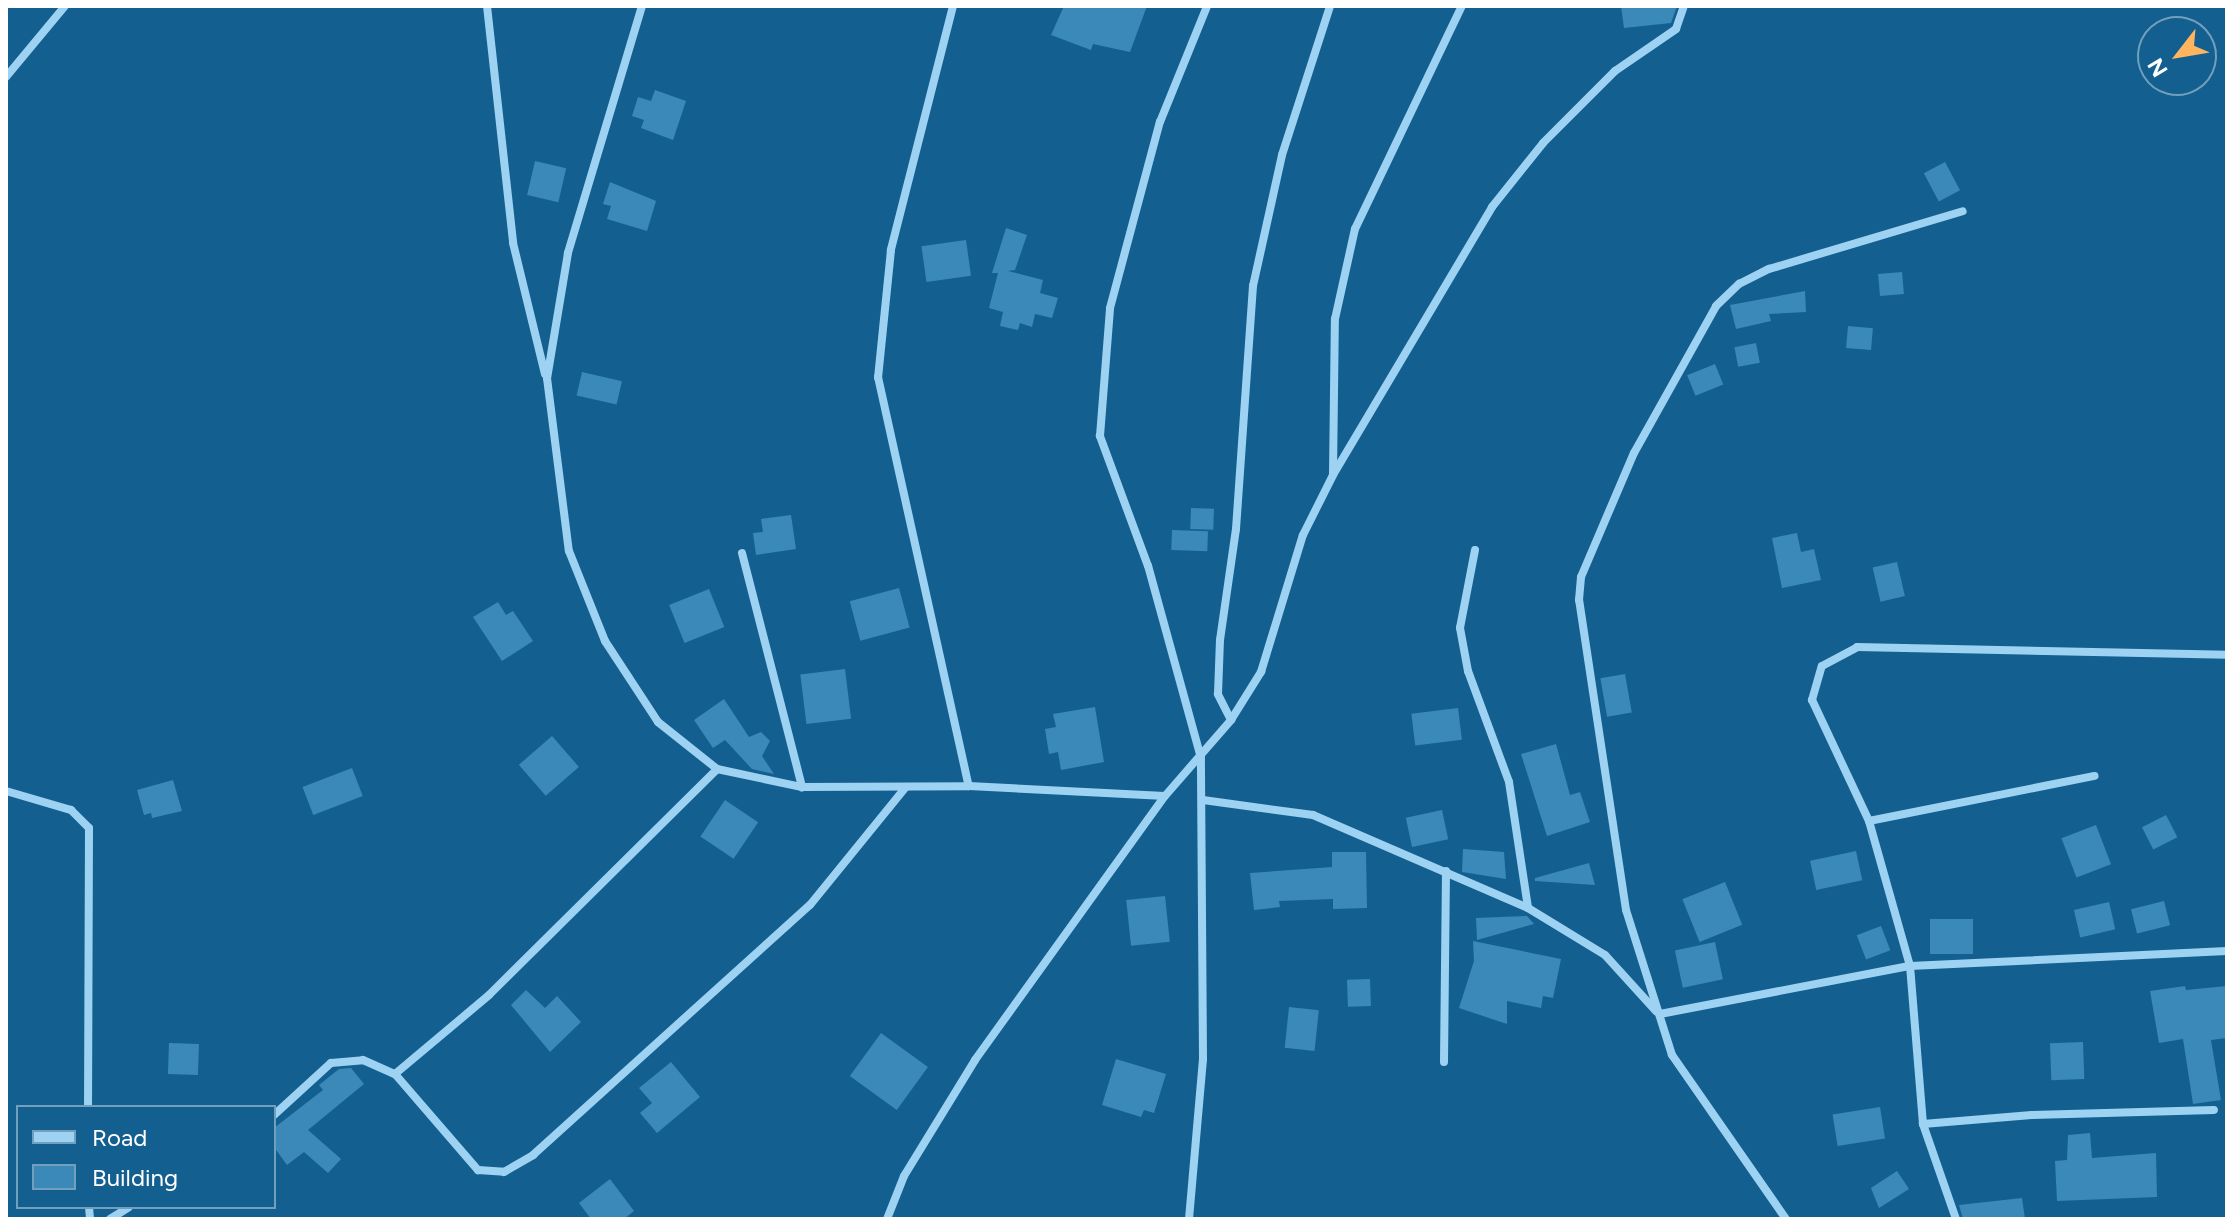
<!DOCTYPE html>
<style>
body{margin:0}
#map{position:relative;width:2233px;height:1225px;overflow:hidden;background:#135f90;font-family:Figtree,sans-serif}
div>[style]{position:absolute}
.building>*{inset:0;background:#3b89b9;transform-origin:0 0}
.street>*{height:8px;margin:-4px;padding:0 4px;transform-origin:4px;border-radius:4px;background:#9ed2f2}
span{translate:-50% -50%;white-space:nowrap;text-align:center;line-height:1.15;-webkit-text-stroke:6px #135f90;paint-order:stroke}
.frame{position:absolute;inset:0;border:8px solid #fff;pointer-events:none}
.legend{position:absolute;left:16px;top:1105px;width:260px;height:104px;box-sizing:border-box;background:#135f90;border:2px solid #719fbc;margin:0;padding:10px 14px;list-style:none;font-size:24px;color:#fff}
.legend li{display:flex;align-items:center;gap:16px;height:40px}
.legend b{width:40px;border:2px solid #719fbc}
.north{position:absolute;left:2137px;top:16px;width:80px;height:80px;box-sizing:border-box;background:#135f90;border:2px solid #719fbc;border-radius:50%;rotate:239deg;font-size:22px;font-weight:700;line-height:32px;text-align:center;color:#fff}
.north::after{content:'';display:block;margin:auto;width:28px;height:36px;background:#ffb55f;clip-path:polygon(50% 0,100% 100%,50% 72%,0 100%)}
</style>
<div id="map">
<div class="building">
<div style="clip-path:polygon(1064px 6px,1147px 6px,1130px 52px,1093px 44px,1091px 50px,1051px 35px)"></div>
<div style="clip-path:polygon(1621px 6px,1677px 6px,1671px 23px,1624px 28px)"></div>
<div style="clip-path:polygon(655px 90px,686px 101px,673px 140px,641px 128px,644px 120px,632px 116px,638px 97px,651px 101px)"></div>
<div style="left:535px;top:161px;width:32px;height:35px;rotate:13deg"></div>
<div style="left:1945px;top:162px;width:32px;height:24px;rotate:62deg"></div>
<div style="clip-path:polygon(610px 182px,656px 201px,647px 231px,607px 219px,611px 206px,603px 204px)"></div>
<div style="clip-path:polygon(1006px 228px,1027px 235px,1015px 270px,1008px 271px,1043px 280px,1040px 293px,1058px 298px,1052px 318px,1035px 314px,1032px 327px,1020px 323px,1018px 330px,1000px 326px,1003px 312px,989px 308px,998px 273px,992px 273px)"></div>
<div style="left:966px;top:240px;width:36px;height:45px;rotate:82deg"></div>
<div style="left:1902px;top:272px;width:22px;height:24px;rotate:85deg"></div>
<div style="clip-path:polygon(1805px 291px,1806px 312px,1769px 314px,1771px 321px,1736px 329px,1730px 305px)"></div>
<div style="left:1848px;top:326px;width:25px;height:22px;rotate:5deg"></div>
<div style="left:1756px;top:343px;width:20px;height:22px;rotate:79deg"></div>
<div style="left:1715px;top:364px;width:22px;height:30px;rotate:68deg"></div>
<div style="left:582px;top:372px;width:41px;height:24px;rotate:13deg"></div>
<div style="left:1191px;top:508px;width:23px;height:21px;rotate:2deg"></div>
<div style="clip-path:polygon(791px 515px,796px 549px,756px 555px,753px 533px,763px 532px,761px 519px)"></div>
<div style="left:1172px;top:530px;width:36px;height:20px;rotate:2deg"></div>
<div style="clip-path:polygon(1797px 533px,1801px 552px,1814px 549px,1821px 580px,1782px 588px,1772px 538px)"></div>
<div style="left:1897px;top:562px;width:35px;height:25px;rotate:77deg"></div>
<div style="left:899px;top:588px;width:41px;height:51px;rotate:75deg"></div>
<div style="left:709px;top:589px;width:41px;height:43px;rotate:68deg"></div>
<div style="clip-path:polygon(498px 602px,506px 615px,513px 611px,533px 641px,502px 661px,473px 617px)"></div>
<div style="left:845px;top:669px;width:50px;height:45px;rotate:83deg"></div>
<div style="left:1625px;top:674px;width:39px;height:25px;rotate:80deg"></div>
<div style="clip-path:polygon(724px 699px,749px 737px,761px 732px,770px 741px,762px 756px,774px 774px,752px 769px,725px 740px,713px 748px,694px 720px)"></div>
<div style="clip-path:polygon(1095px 707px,1104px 762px,1061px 770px,1058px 752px,1049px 754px,1045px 729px,1056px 727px,1053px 714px)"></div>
<div style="left:1458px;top:708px;width:32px;height:47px;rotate:83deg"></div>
<div style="left:552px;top:736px;width:41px;height:44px;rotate:49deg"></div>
<div style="clip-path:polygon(1556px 744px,1570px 795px,1580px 792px,1590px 822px,1547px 836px,1521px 754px)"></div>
<div style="left:352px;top:768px;width:30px;height:53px;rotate:69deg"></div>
<div style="clip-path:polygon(173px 780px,182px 811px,152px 818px,151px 813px,144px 815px,137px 790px)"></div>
<div style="left:725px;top:800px;width:40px;height:44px;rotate:34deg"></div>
<div style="left:1442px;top:810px;width:30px;height:37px;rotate:78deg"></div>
<div style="left:2166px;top:815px;width:25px;height:27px;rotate:63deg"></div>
<div style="left:2096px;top:825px;width:42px;height:37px;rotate:69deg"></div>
<div style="clip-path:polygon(1463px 849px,1504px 852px,1506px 879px,1462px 872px)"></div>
<div style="left:1856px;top:851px;width:30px;height:47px;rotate:78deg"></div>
<div style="clip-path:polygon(1332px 852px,1366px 852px,1367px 908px,1333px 909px,1333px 899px,1279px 901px,1280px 907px,1254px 910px,1250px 873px,1332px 867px)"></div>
<div style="clip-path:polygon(1589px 863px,1595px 885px,1535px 881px,1535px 878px)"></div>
<div style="left:1725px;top:882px;width:46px;height:46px;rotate:68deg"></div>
<div style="left:1165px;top:896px;width:46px;height:39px;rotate:84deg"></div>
<div style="left:2164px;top:901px;width:25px;height:34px;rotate:76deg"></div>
<div style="left:2109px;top:902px;width:28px;height:36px;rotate:77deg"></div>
<div style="clip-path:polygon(1527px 916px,1534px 924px,1477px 940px,1476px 918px)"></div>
<div style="left:1930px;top:919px;width:43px;height:35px"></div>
<div style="left:1881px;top:926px;width:26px;height:26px;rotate:69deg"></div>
<div style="clip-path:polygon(1473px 941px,1561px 959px,1553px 998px,1543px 996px,1541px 1008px,1507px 1001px,1507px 1024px,1459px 1008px,1474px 961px)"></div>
<div style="left:1715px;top:942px;width:38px;height:41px;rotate:78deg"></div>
<div style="left:1370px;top:979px;width:27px;height:23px;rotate:88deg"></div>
<div style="clip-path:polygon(2185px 986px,2186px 990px,2227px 986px,2227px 1038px,2211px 1040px,2221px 1100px,2193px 1104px,2183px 1039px,2159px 1043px,2150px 991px)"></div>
<div style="clip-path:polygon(526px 990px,545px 1008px,557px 996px,581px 1022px,550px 1052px,511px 1005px)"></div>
<div style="left:1289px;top:1007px;width:30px;height:41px;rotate:6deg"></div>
<div style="left:881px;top:1033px;width:58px;height:53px;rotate:36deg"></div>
<div style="left:2083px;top:1042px;width:37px;height:33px;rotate:88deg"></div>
<div style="left:169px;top:1043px;width:30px;height:31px;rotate:2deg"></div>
<div style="clip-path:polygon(1116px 1059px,1166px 1074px,1154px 1113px,1144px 1110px,1141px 1117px,1102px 1105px)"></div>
<div style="clip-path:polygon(671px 1062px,700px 1097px,657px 1133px,640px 1113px,652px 1103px,639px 1088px)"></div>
<div style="clip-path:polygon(351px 1068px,364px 1084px,308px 1130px,341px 1159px,328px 1173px,304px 1152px,287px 1165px,274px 1147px,274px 1128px,323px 1090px,319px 1085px,339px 1069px)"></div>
<div style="left:1880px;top:1107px;width:32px;height:48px;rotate:81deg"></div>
<div style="clip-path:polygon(2090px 1133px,2092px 1158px,2156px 1153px,2157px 1197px,2057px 1201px,2055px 1161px,2067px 1160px,2068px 1135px)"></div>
<div style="clip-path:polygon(1897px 1171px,1909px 1189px,1879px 1208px,1871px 1188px)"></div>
<div style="clip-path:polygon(610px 1179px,634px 1211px,624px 1219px,591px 1219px,579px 1203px)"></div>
<div style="clip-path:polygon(2022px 1198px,2025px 1219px,1963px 1219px,1959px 1205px)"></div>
</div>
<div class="street">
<div style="left:487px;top:6px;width:238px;rotate:83.7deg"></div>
<div style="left:513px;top:243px;width:135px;rotate:76.3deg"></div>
<div style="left:642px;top:6px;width:258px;rotate:106.7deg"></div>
<div style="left:568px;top:253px;width:127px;rotate:99.5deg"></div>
<div style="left:547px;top:378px;width:174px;rotate:82.8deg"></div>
<div style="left:569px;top:551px;width:97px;rotate:68.2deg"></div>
<div style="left:605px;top:641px;width:97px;rotate:56.8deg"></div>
<div style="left:658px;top:722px;width:75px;rotate:38.5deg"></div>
<div style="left:717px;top:769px;width:87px;rotate:12deg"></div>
<div style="left:802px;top:787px;width:167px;rotate:-0.3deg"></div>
<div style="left:969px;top:786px;width:196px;rotate:2.9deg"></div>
<div style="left:953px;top:6px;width:252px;rotate:104.3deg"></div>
<div style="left:891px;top:250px;width:128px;rotate:95.8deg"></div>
<div style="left:878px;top:377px;width:419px;rotate:77.5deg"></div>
<div style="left:6px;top:77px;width:92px;rotate:-50.3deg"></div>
<div style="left:1333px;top:474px;width:155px;rotate:-89.3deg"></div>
<div style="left:1335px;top:319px;width:92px;rotate:-77.5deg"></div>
<div style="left:1355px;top:229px;width:247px;rotate:-64.4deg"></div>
<div style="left:1475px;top:550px;width:79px;rotate:100.9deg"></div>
<div style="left:1460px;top:628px;width:44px;rotate:79.5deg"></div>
<div style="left:1468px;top:671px;width:118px;rotate:69.7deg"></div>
<div style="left:1509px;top:782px;width:127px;rotate:81.4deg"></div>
<div style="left:742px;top:553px;width:242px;rotate:75.6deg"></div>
<div style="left:1231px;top:720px;width:29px;rotate:-117deg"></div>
<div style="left:1218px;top:694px;width:54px;rotate:-87.9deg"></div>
<div style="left:1220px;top:640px;width:112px;rotate:-81.8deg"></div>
<div style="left:1236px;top:529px;width:244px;rotate:-86deg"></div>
<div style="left:1253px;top:286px;width:134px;rotate:-77.5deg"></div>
<div style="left:1282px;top:155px;width:157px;rotate:-72.1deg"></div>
<div style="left:6px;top:791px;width:68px;rotate:16.3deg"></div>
<div style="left:71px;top:810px;width:25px;rotate:45deg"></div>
<div style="left:89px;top:828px;width:279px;rotate:90.2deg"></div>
<div style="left:1203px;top:800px;width:111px;rotate:7.8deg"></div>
<div style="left:1313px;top:815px;width:234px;rotate:23.4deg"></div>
<div style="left:1528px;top:908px;width:90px;rotate:31.4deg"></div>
<div style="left:1605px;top:955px;width:76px;rotate:47.7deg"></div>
<div style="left:1869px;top:821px;width:230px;rotate:-11.3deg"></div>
<div style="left:1660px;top:1014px;width:255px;rotate:-10.9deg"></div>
<div style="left:1910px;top:966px;width:317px;rotate:-2.7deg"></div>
<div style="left:1444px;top:1062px;width:191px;rotate:-89.4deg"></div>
<div style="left:395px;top:1074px;width:123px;rotate:-40deg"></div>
<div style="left:489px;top:995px;width:321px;rotate:-44.7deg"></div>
<div style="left:274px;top:1115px;width:77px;rotate:-42.4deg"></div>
<div style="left:331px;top:1063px;width:32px;rotate:-5deg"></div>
<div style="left:363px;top:1060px;width:35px;rotate:24deg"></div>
<div style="left:395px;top:1074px;width:127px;rotate:49.2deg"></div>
<div style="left:478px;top:1170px;width:26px;rotate:4deg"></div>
<div style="left:504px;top:1172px;width:34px;rotate:-30deg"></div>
<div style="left:533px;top:1155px;width:373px;rotate:-42.1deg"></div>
<div style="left:810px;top:905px;width:152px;rotate:-50.9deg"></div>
<div style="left:1923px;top:1124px;width:109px;rotate:-4.7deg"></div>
<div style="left:2032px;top:1115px;width:182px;rotate:-1.6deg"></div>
<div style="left:89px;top:1207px;width:12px;rotate:85deg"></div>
<div style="left:110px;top:1219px;width:22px;rotate:-32deg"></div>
<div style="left:887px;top:1219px;width:46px;rotate:-68.4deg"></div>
<div style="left:904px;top:1176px;width:136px;rotate:-58.5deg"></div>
<div style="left:975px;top:1060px;width:325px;rotate:-54.3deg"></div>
<div style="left:1165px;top:796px;width:101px;rotate:-49deg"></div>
<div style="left:1231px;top:720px;width:57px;rotate:-58deg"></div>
<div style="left:1261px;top:672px;width:143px;rotate:-73deg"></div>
<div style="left:1303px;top:535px;width:67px;rotate:-63.4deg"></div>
<div style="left:1333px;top:475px;width:312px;rotate:-59.3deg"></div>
<div style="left:1492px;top:207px;width:82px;rotate:-51.4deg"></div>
<div style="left:1543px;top:143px;width:102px;rotate:-45deg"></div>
<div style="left:1615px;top:71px;width:74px;rotate:-34.5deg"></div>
<div style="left:1676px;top:29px;width:24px;rotate:-71deg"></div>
<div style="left:1189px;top:1219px;width:161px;rotate:-85deg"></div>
<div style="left:1203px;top:1059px;width:301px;rotate:-90.4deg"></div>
<div style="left:1201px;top:758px;width:199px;rotate:-105.4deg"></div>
<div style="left:1148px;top:566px;width:139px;rotate:-110.3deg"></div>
<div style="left:1100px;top:436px;width:128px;rotate:-85.5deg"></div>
<div style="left:1110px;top:308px;width:193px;rotate:-75deg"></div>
<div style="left:1160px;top:122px;width:125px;rotate:-67.9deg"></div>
<div style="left:1786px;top:1219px;width:200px;rotate:-124.8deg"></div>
<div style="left:1672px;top:1055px;width:152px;rotate:-107.6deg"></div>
<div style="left:1626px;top:910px;width:314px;rotate:-98.6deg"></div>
<div style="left:1579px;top:600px;width:23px;rotate:-85deg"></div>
<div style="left:1581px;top:577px;width:135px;rotate:-66.9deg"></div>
<div style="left:1634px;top:453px;width:168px;rotate:-60.8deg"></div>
<div style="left:1716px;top:306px;width:32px;rotate:-44deg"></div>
<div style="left:1739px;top:284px;width:34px;rotate:-27deg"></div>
<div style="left:1769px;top:269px;width:202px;rotate:-16.6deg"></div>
<div style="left:1956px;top:1219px;width:101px;rotate:-109.2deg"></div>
<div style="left:1923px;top:1124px;width:159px;rotate:-94.7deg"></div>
<div style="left:1910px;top:966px;width:151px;rotate:-105.8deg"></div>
<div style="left:1869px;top:821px;width:134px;rotate:-115.2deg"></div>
<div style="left:1812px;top:700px;width:35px;rotate:-74deg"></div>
<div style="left:1822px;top:666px;width:40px;rotate:-28deg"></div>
<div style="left:1857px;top:647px;width:370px;rotate:1.2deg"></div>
</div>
<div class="frame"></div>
<ul class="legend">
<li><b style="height:10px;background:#9ed2f2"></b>Road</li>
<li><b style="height:22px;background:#3b89b9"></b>Building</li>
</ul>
<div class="north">N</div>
</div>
